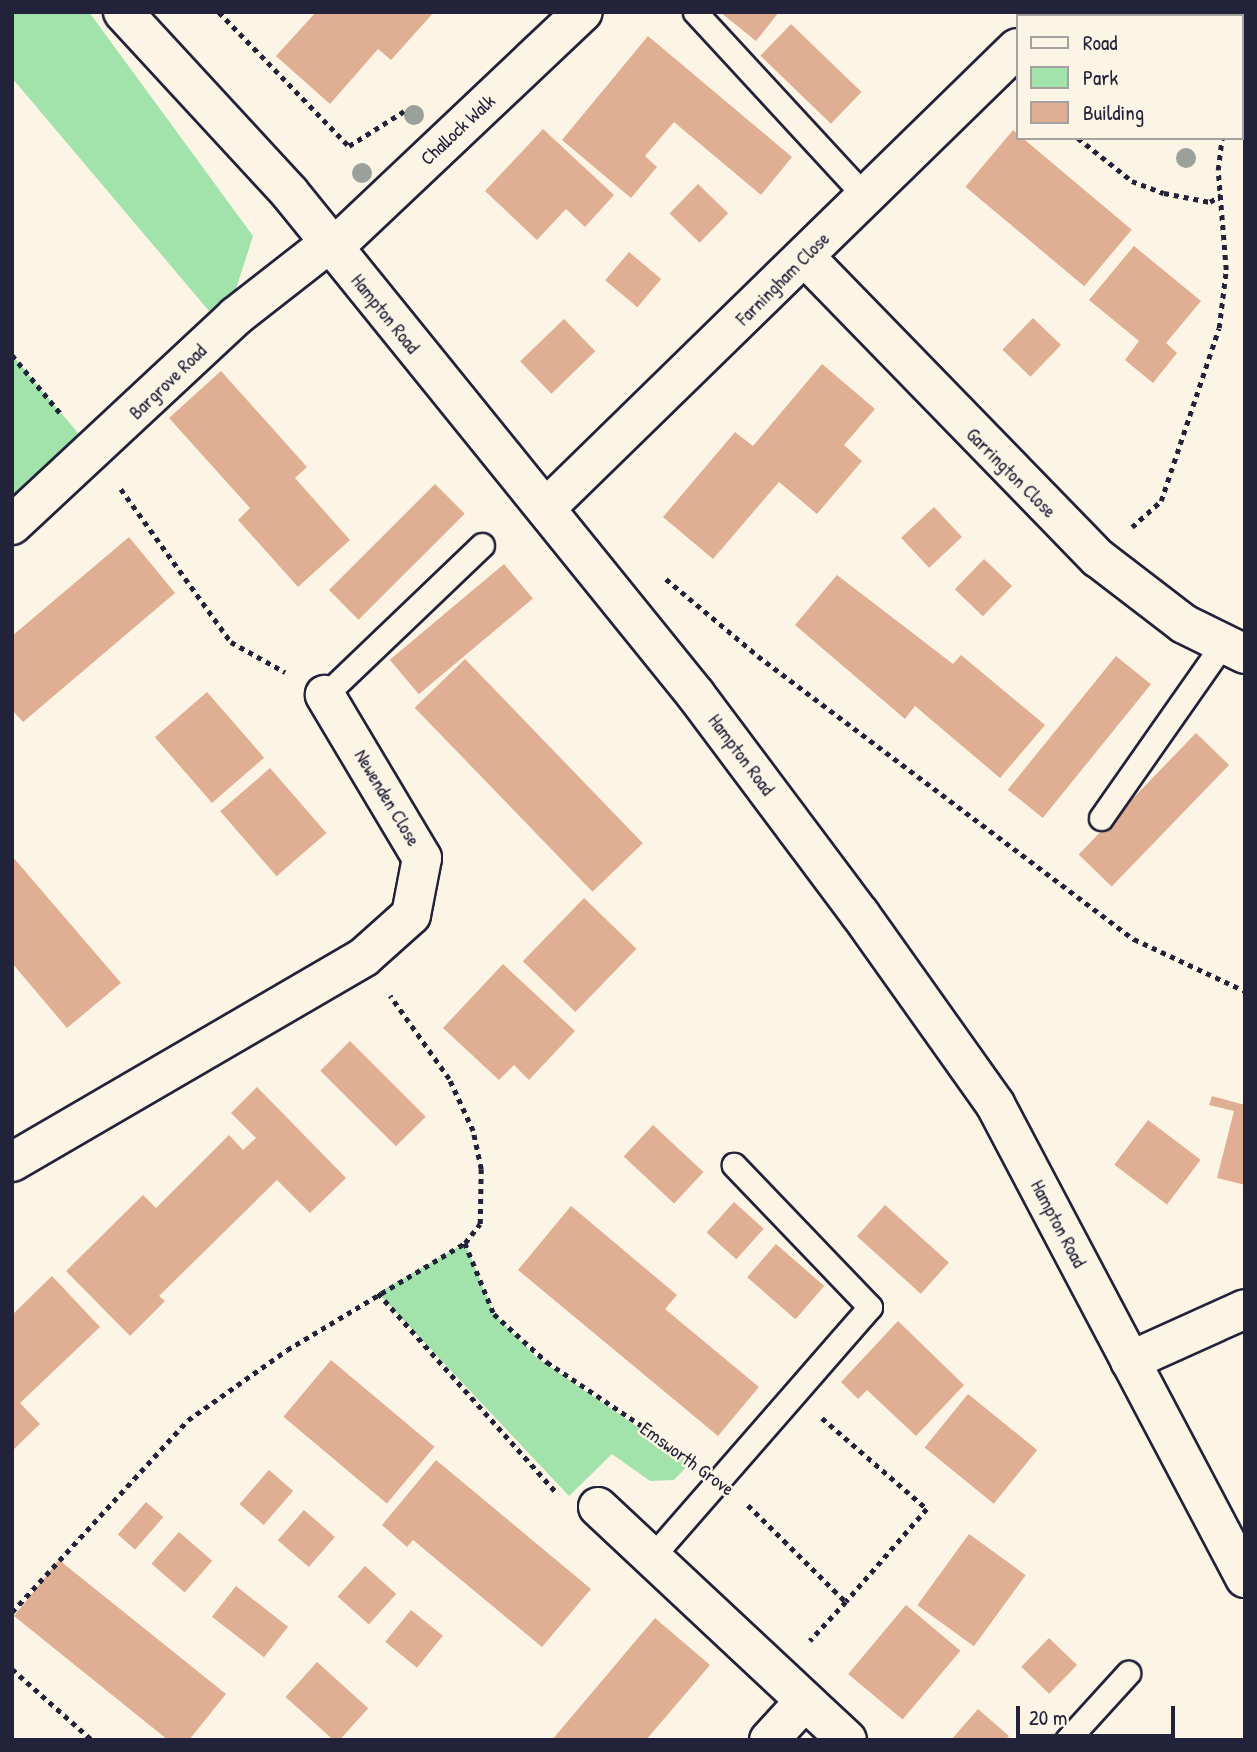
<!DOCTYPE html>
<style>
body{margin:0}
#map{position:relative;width:1257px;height:1752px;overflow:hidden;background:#fcf5e5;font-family:"Patrick Hand",sans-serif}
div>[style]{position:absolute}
.green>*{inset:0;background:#a2e2ab}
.building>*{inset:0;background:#e0ae93;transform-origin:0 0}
.path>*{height:4.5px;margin-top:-2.25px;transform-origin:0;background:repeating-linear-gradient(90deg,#22223b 0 5px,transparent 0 10px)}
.roads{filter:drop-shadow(2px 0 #22223b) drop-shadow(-2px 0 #22223b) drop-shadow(0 2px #22223b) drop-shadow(0 -2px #22223b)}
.lane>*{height:23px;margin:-11.5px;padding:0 11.5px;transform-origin:11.5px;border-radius:11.5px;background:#fcf5e5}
.street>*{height:38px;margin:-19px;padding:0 19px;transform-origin:19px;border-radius:19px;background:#fcf5e5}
.trees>*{width:20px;height:20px;margin:-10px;border-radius:50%;background:#99a19a}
span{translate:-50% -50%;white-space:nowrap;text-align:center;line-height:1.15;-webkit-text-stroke:5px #fcf5e5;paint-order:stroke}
.street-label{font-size:19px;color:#22223b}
.frame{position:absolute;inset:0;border:14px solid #22223b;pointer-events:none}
.legend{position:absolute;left:1016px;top:14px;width:228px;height:126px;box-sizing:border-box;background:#fcf5e5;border:2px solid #a5a1a1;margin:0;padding:9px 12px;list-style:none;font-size:21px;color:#22223b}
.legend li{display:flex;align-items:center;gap:14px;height:35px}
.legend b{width:35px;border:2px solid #a5a1a1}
.scale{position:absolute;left:1016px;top:1706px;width:159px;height:32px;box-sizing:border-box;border:4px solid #22223b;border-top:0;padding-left:9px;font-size:21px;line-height:24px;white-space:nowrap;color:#22223b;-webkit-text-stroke:5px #fcf5e5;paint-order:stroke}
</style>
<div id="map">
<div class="green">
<div style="clip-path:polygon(12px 12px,89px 12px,253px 236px,235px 292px,209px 311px,12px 78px)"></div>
<div style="clip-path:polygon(12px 355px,95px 453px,12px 525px)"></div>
<div style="clip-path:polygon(465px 1243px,494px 1314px,536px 1357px,690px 1463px,674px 1480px,650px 1481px,612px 1454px,569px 1496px,378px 1293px)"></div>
</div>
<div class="building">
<div style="clip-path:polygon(316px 12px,434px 12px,391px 60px,378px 49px,330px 104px,276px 56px)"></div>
<div style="clip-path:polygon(720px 12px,779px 12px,756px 41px)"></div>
<div style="left:791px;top:24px;width:98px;height:44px;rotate:44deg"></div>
<div style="clip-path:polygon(648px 36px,792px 157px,761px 195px,674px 122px,645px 156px,657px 167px,631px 198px,562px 140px)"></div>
<div style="clip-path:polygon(543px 129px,614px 195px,585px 227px,566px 209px,537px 240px,485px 191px)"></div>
<div style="left:1013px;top:130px;width:155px;height:74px;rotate:40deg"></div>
<div style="left:698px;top:184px;width:42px;height:41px;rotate:44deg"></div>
<div style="clip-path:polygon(1134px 246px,1201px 301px,1166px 343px,1177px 353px,1153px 383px,1125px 360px,1139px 341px,1089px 300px)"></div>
<div style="left:629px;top:252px;width:42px;height:37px;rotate:40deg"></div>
<div style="left:1033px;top:318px;width:39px;height:44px;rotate:44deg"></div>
<div style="left:564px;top:319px;width:45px;height:61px;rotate:46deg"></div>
<div style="clip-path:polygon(822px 364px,875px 409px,844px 445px,862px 461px,817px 514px,779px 482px,713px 559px,663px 517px,735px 432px,753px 446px)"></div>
<div style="clip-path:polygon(221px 371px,307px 467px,295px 478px,350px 540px,298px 587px,238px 520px,250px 508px,169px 418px)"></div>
<div style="left:435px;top:484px;width:42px;height:150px;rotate:45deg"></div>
<div style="left:934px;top:507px;width:41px;height:45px;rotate:47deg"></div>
<div style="clip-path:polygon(129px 537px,175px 593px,23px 722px,12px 710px,12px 636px)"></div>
<div style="left:984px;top:559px;width:39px;height:42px;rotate:44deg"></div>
<div style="left:504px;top:564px;width:45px;height:149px;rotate:50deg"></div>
<div style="clip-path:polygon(837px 575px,953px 664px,961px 655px,1045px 725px,1000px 778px,915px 706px,905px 719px,795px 625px)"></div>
<div style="left:1116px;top:656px;width:45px;height:172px;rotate:39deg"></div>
<div style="left:465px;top:659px;width:256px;height:70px;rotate:46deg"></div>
<div style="left:207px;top:692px;width:87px;height:69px;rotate:49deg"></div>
<div style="left:1196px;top:733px;width:46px;height:169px;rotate:44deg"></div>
<div style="left:270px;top:768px;width:86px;height:66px;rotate:49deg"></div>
<div style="clip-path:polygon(12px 856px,121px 983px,67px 1028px,12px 963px)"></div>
<div style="left:584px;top:898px;width:73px;height:88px;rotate:44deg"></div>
<div style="clip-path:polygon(503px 964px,575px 1031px,529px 1080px,514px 1065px,499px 1080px,443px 1028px)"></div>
<div style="left:350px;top:1041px;width:107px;height:42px;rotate:45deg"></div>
<div style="clip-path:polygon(257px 1087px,346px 1178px,310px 1213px,277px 1180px,159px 1296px,165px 1301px,130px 1336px,66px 1271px,143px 1195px,156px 1208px,229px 1135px,243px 1150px,256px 1138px,231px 1113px)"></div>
<div style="clip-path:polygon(1212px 1096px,1245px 1105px,1245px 1185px,1217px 1178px,1234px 1111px,1209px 1105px)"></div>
<div style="left:1148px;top:1120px;width:66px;height:56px;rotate:37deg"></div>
<div style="left:653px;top:1125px;width:69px;height:43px;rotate:43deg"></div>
<div style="left:734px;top:1202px;width:40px;height:41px;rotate:42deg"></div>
<div style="left:885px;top:1205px;width:86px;height:42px;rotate:42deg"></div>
<div style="clip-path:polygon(571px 1206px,677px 1295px,665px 1309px,759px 1387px,718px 1436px,518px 1270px)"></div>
<div style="left:776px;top:1244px;width:64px;height:44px;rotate:41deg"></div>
<div style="clip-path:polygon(52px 1276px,100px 1327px,20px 1403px,40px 1424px,12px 1451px,12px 1315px)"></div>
<div style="clip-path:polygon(898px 1321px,964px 1385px,916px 1436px,867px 1390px,858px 1399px,841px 1382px)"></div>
<div style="left:331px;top:1360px;width:135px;height:74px;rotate:40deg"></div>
<div style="left:968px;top:1394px;width:89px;height:69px;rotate:39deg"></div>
<div style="clip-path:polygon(436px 1460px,591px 1589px,542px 1647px,413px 1540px,407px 1547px,382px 1525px)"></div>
<div style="left:269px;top:1470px;width:32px;height:45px;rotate:41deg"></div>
<div style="left:146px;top:1502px;width:23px;height:43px;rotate:41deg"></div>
<div style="left:304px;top:1510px;width:41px;height:40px;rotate:41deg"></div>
<div style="left:179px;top:1532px;width:44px;height:42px;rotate:41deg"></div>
<div style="left:969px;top:1534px;width:70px;height:88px;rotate:36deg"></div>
<div style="clip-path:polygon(59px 1560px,226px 1694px,189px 1740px,168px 1740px,14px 1616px)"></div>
<div style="left:365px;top:1566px;width:42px;height:41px;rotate:42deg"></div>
<div style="left:236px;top:1586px;width:66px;height:39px;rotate:38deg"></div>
<div style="left:906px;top:1605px;width:71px;height:90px;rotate:40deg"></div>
<div style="left:411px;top:1610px;width:41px;height:41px;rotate:39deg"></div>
<div style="clip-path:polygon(655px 1618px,710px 1665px,646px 1740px,552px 1740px)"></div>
<div style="left:1049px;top:1638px;width:39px;height:40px;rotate:44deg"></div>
<div style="left:317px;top:1662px;width:69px;height:47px;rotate:42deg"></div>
<div style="clip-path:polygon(978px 1709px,1009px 1736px,1005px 1740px,951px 1740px)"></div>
</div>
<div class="path">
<div style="left:219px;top:12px;width:187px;rotate:45.9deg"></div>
<div style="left:349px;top:146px;width:67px;rotate:-32.3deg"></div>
<div style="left:1227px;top:12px;width:6px;rotate:45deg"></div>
<div style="left:1241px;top:24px;width:5px;rotate:37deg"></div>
<div style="left:1241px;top:86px;width:8px;rotate:-60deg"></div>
<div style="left:1078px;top:138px;width:69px;rotate:38.5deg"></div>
<div style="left:1132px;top:181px;width:34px;rotate:21deg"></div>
<div style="left:1164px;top:193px;width:47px;rotate:11.1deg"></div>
<div style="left:1210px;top:202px;width:13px;rotate:-32deg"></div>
<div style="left:12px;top:355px;width:77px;rotate:50.3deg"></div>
<div style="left:121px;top:489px;width:188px;rotate:54.3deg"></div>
<div style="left:231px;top:642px;width:62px;rotate:29.1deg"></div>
<div style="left:1132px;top:527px;width:39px;rotate:-42deg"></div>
<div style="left:1161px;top:501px;width:182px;rotate:-71.5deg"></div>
<div style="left:1219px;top:328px;width:58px;rotate:-83.1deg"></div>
<div style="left:1226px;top:270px;width:100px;rotate:-94.6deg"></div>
<div style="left:1218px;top:170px;width:32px;rotate:-83deg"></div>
<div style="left:666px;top:579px;width:120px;rotate:39.9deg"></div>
<div style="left:758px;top:656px;width:471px;rotate:37deg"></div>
<div style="left:1134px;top:939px;width:123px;rotate:25.1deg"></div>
<div style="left:465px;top:1243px;width:77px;rotate:67.8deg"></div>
<div style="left:494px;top:1314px;width:72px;rotate:42.2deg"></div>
<div style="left:547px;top:1362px;width:169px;rotate:33.9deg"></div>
<div style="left:378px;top:1293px;width:266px;rotate:48.2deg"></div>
<div style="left:822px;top:1418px;width:139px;rotate:40.9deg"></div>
<div style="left:927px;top:1509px;width:123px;rotate:131.1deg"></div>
<div style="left:748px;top:1505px;width:138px;rotate:44.7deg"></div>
<div style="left:846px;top:1602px;width:53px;rotate:132.7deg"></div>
<div style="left:12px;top:1612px;width:260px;rotate:-47.5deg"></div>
<div style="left:188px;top:1420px;width:121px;rotate:-35.3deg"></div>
<div style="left:287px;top:1350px;width:208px;rotate:-31deg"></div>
<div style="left:465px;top:1243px;width:24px;rotate:-52deg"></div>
<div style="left:480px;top:1224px;width:55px;rotate:-89deg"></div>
<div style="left:481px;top:1169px;width:39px;rotate:-102deg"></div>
<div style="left:473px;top:1131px;width:57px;rotate:-114.8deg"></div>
<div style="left:449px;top:1079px;width:102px;rotate:-125.4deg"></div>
<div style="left:12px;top:1669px;width:107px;rotate:41.6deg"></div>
</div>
<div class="roads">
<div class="lane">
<div style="left:695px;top:12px;width:251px;rotate:47.3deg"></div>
<div style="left:325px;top:695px;width:217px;rotate:-43.7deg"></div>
<div style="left:1101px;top:818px;width:211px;rotate:-55deg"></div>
<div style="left:651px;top:1558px;width:333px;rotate:-48.9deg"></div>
<div style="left:870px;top:1307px;width:197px;rotate:-133.8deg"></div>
<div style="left:1067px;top:1740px;width:91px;rotate:-47.7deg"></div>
</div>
<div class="street">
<div style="left:123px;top:12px;width:245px;rotate:47.3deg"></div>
<div style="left:289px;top:192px;width:647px;rotate:51.02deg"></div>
<div style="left:696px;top:695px;width:274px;rotate:53.2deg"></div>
<div style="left:860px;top:914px;width:233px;rotate:54.6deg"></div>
<div style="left:995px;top:1104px;width:536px;rotate:62.19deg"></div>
<div style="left:332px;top:249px;width:345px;rotate:-43.4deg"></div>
<div style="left:806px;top:258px;width:419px;rotate:45.8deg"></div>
<div style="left:1098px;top:558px;width:108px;rotate:37.5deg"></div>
<div style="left:1184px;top:624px;width:68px;rotate:26.2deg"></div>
<div style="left:546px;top:508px;width:658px;rotate:-44.32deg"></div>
<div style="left:12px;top:525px;width:306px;rotate:-43deg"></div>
<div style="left:236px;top:316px;width:117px;rotate:-38deg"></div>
<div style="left:12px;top:1162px;width:407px;rotate:-30.2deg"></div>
<div style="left:364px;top:957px;width:63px;rotate:-41.8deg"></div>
<div style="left:411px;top:915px;width:58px;rotate:-79.1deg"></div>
<div style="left:422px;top:858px;width:190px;rotate:-120.8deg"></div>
<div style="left:1130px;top:1361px;width:126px;rotate:-24.3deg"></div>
<div style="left:598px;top:1507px;width:341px;rotate:43.1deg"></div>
<div style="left:769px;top:1740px;width:52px;rotate:-47.4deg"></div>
</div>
</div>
<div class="trees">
<div style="left:414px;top:115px"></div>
<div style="left:1186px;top:158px"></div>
<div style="left:362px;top:173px"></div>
</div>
<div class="street-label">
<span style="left:458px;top:130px;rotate:-43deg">Challock Walk</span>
<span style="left:783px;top:279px;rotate:-45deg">Farningham Close</span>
<span style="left:385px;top:314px;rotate:51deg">Hampton Road</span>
<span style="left:168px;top:382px;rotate:-44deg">Bargrove Road</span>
<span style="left:1011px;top:473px;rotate:45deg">Garrington Close</span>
<span style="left:741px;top:755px;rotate:53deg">Hampton Road</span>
<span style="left:387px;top:798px;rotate:59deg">Newenden Close</span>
<span style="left:1058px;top:1224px;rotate:62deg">Hampton Road</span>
<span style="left:687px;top:1459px;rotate:36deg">Emsworth Grove</span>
</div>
<div class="frame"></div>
<ul class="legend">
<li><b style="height:9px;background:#fcf5e5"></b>Road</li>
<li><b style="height:19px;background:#a2e2ab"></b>Park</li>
<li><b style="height:19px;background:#e0ae93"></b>Building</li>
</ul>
<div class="scale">20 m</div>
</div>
